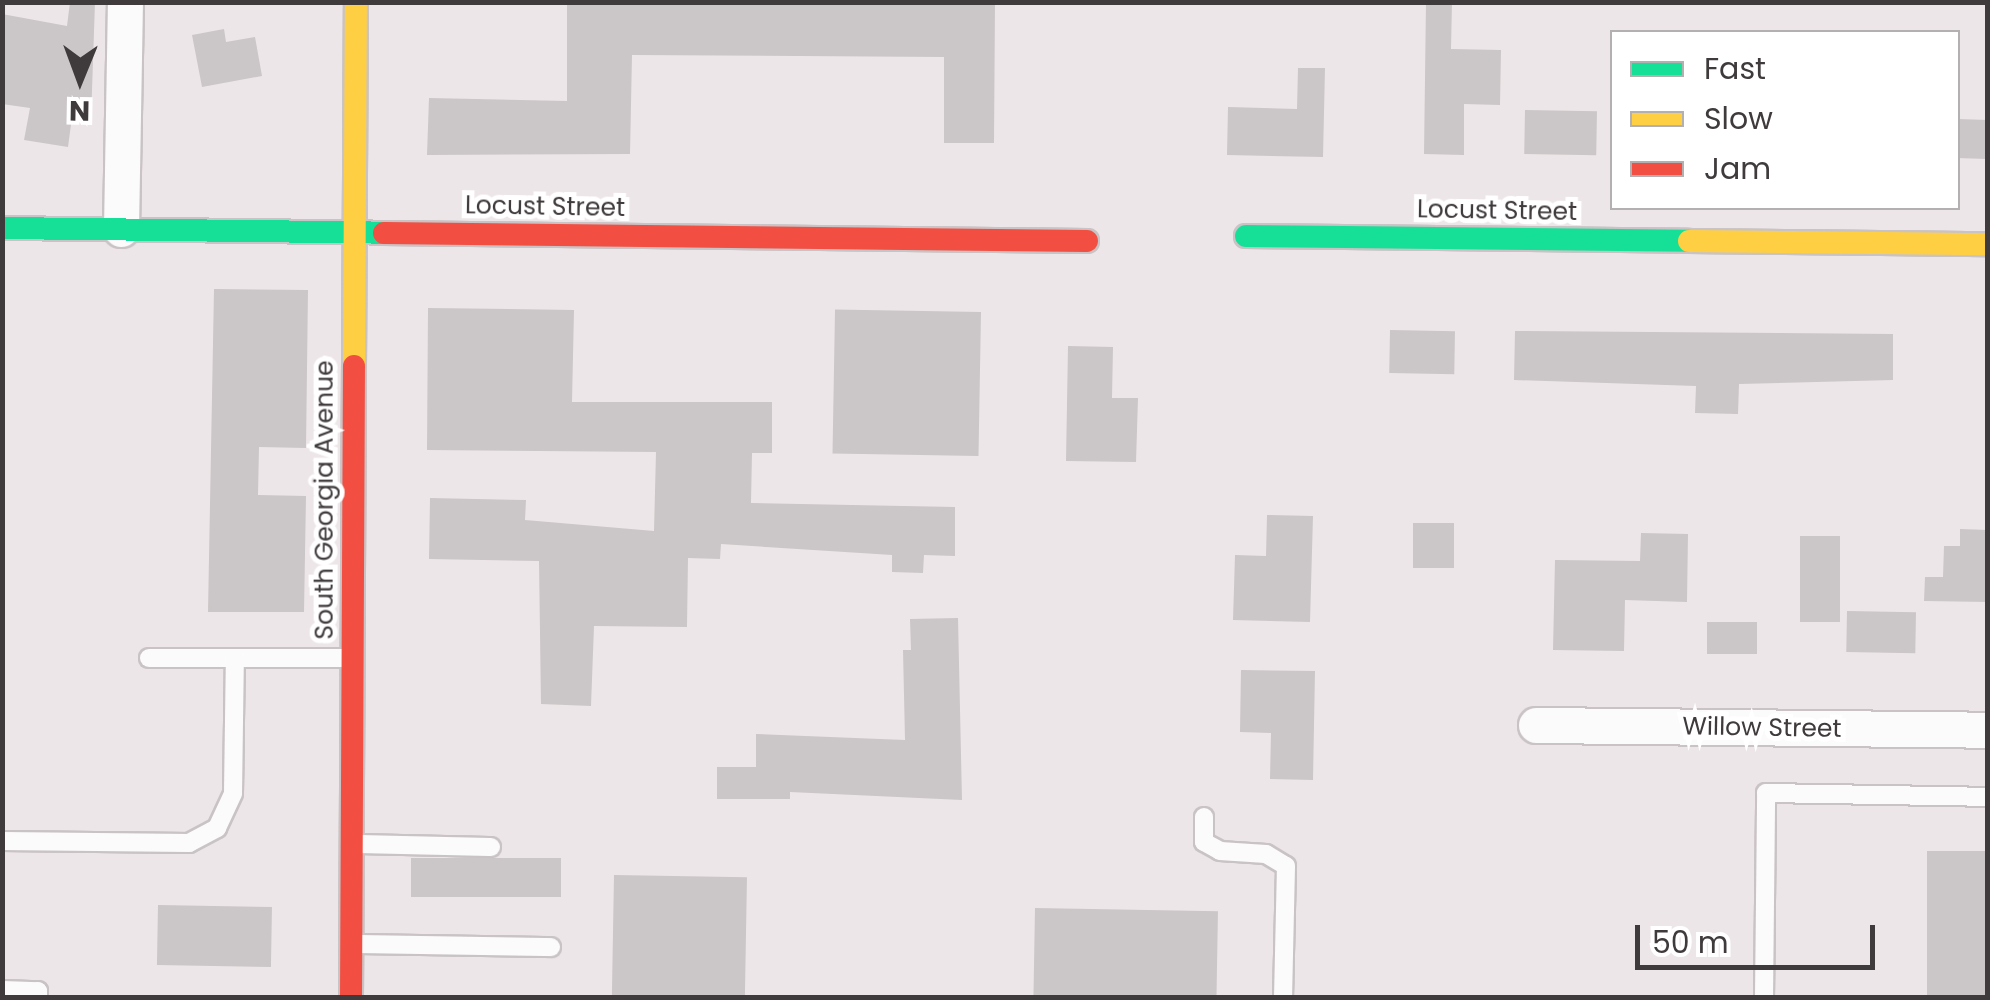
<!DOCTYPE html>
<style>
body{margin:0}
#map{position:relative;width:1990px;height:1000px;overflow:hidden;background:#ede6e8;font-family:Poppins,sans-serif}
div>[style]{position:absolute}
.building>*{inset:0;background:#cbc6c7;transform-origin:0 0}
.roads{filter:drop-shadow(2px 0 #c9c3c5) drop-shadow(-2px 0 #c9c3c5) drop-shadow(0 2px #c9c3c5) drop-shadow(0 -2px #c9c3c5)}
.lane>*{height:18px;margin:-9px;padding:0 9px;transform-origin:9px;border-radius:9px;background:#fcfbfc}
.street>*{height:35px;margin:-17.5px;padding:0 17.5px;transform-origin:17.5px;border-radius:17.5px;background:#fcfbfc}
.fast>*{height:22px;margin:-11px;padding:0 11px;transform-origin:11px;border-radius:11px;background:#16e098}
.slow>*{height:22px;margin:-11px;padding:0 11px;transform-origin:11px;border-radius:11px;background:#ffcf43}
.jam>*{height:22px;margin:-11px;padding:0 11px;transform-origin:11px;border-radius:11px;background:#f24e42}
span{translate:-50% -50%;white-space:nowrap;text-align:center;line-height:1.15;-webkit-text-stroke:10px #fff;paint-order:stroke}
.street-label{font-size:25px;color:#3f3a3b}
.frame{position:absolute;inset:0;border:5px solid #3f3a3b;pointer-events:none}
.legend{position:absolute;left:1610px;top:30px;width:350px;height:180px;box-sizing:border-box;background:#fff;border:2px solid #b2b0b1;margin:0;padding:12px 18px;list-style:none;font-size:30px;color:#3f3a3b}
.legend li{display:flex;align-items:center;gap:20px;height:50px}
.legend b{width:50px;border:2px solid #b2b0b1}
.north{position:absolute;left:30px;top:30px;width:100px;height:100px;-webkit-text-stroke:8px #fff;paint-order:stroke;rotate:181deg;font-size:28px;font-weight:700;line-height:40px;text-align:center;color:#3f3a3b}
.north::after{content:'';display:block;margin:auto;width:35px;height:45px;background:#3f3a3b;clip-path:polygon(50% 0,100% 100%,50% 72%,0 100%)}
.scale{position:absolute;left:1635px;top:925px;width:240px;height:45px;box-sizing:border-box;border:5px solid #3f3a3b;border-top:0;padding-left:12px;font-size:30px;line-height:35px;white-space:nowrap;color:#3f3a3b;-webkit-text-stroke:8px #fff;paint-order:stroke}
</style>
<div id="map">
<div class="building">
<div style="clip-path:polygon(70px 2px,95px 2px,91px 120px,72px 117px,68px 147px,24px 140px,30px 108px,2px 104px,2px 14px,67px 26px)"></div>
<div style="clip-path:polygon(995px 2px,994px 143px,944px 143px,944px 57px,632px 55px,630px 154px,427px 155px,429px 98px,567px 101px,567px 4px)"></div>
<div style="clip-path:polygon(1426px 2px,1452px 2px,1451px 49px,1501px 50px,1500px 105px,1464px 104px,1464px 155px,1424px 154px)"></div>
<div style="clip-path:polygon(224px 29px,226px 42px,255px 37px,262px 76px,202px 87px,192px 35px)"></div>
<div style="clip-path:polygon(1298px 68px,1325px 68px,1323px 157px,1227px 155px,1228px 107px,1297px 109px)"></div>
<div style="left:1525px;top:110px;width:72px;height:44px;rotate:1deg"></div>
<div style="left:1958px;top:119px;width:30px;height:39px;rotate:2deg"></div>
<div style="clip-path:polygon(214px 289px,308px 290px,306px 448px,259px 447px,258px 495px,306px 496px,304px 612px,208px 612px)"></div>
<div style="clip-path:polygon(428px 308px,574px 310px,572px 402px,772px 402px,772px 453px,752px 453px,751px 503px,955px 507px,955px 556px,924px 555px,923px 573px,892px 572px,892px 555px,721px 544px,720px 559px,688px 558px,687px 627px,594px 626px,591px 706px,541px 704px,539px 561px,429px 559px,430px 498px,526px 500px,525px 520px,654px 531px,656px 452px,427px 450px)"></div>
<div style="left:981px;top:312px;width:144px;height:146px;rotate:91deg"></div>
<div style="left:1390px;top:330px;width:65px;height:43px;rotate:1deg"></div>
<div style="clip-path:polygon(1515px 331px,1893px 334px,1893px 380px,1739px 384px,1738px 414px,1695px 413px,1696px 386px,1514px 380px)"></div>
<div style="clip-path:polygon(1068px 346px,1113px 347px,1112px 398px,1138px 398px,1136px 462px,1066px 461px)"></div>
<div style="clip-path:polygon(1267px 515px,1313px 516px,1310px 622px,1233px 620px,1235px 555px,1266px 556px)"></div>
<div style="left:1454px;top:523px;width:45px;height:41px;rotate:90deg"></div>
<div style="clip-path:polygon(1960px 529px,1988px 530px,1988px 602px,1924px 601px,1925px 577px,1943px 577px,1944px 546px,1960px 546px)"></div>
<div style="clip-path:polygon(1641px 533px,1688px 534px,1687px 602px,1625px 600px,1624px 651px,1553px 650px,1555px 560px,1640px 561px)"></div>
<div style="left:1840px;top:536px;width:86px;height:40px;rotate:90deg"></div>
<div style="left:1847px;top:611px;width:69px;height:41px;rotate:1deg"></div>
<div style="clip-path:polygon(958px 618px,962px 800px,790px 792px,790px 799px,717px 799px,717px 767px,756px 767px,756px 734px,905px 740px,903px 650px,911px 650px,910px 619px)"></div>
<div style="left:1707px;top:622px;width:50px;height:32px"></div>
<div style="clip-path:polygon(1241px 670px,1315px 671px,1313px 780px,1270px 779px,1271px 733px,1240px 732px)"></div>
<div style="left:1927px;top:851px;width:61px;height:147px"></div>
<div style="left:411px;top:858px;width:150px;height:39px"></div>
<div style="left:614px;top:875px;width:133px;height:123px;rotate:1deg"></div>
<div style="left:158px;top:905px;width:114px;height:60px;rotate:1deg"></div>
<div style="left:1035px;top:908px;width:183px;height:90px;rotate:1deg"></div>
</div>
<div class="roads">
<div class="lane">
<div style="left:149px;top:658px;width:203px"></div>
<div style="left:1204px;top:817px;width:25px;rotate:90deg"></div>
<div style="left:1204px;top:842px;width:18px;rotate:29deg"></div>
<div style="left:1220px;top:851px;width:46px;rotate:3.7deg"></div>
<div style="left:1266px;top:854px;width:23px;rotate:31deg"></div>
<div style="left:1286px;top:866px;width:132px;rotate:91.3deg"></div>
<div style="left:2px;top:841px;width:187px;rotate:0.6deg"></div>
<div style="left:189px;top:843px;width:32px;rotate:-28deg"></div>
<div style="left:217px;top:828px;width:38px;rotate:-65deg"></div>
<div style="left:233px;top:793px;width:135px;rotate:-89.2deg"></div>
<div style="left:357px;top:844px;width:134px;rotate:1.3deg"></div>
<div style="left:352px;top:944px;width:199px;rotate:0.9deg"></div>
<div style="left:2px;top:990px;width:36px;rotate:2deg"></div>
<div style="left:38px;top:991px;width:7px;rotate:90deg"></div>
<div style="left:1764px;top:998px;width:205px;rotate:-89.4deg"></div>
<div style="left:1766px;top:793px;width:222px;rotate:1deg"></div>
</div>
<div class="street">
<div style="left:121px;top:229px;width:227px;rotate:-89deg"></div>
<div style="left:1536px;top:725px;width:452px;rotate:0.6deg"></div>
</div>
<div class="fast">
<div style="left:2px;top:228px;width:382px;rotate:0.7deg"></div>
<div style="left:1246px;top:236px;width:443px;rotate:0.6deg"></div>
</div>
<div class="slow">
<div style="left:1689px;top:241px;width:299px;rotate:0.6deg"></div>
<div style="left:354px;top:366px;width:364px;rotate:-89.7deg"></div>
</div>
<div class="jam">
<div style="left:384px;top:233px;width:703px;rotate:0.65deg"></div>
<div style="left:351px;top:998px;width:632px;rotate:-89.73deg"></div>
</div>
</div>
<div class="street-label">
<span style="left:545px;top:207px;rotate:1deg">Locust Street</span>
<span style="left:1497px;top:211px;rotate:1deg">Locust Street</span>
<span style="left:325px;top:500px;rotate:-90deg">South Georgia Avenue</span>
<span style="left:1762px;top:728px;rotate:1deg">Willow Street</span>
</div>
<div class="frame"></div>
<ul class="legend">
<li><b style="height:12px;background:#16e098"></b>Fast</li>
<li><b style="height:12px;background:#ffcf43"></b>Slow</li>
<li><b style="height:12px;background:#f24e42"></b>Jam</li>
</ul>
<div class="north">N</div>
<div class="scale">50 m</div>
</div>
